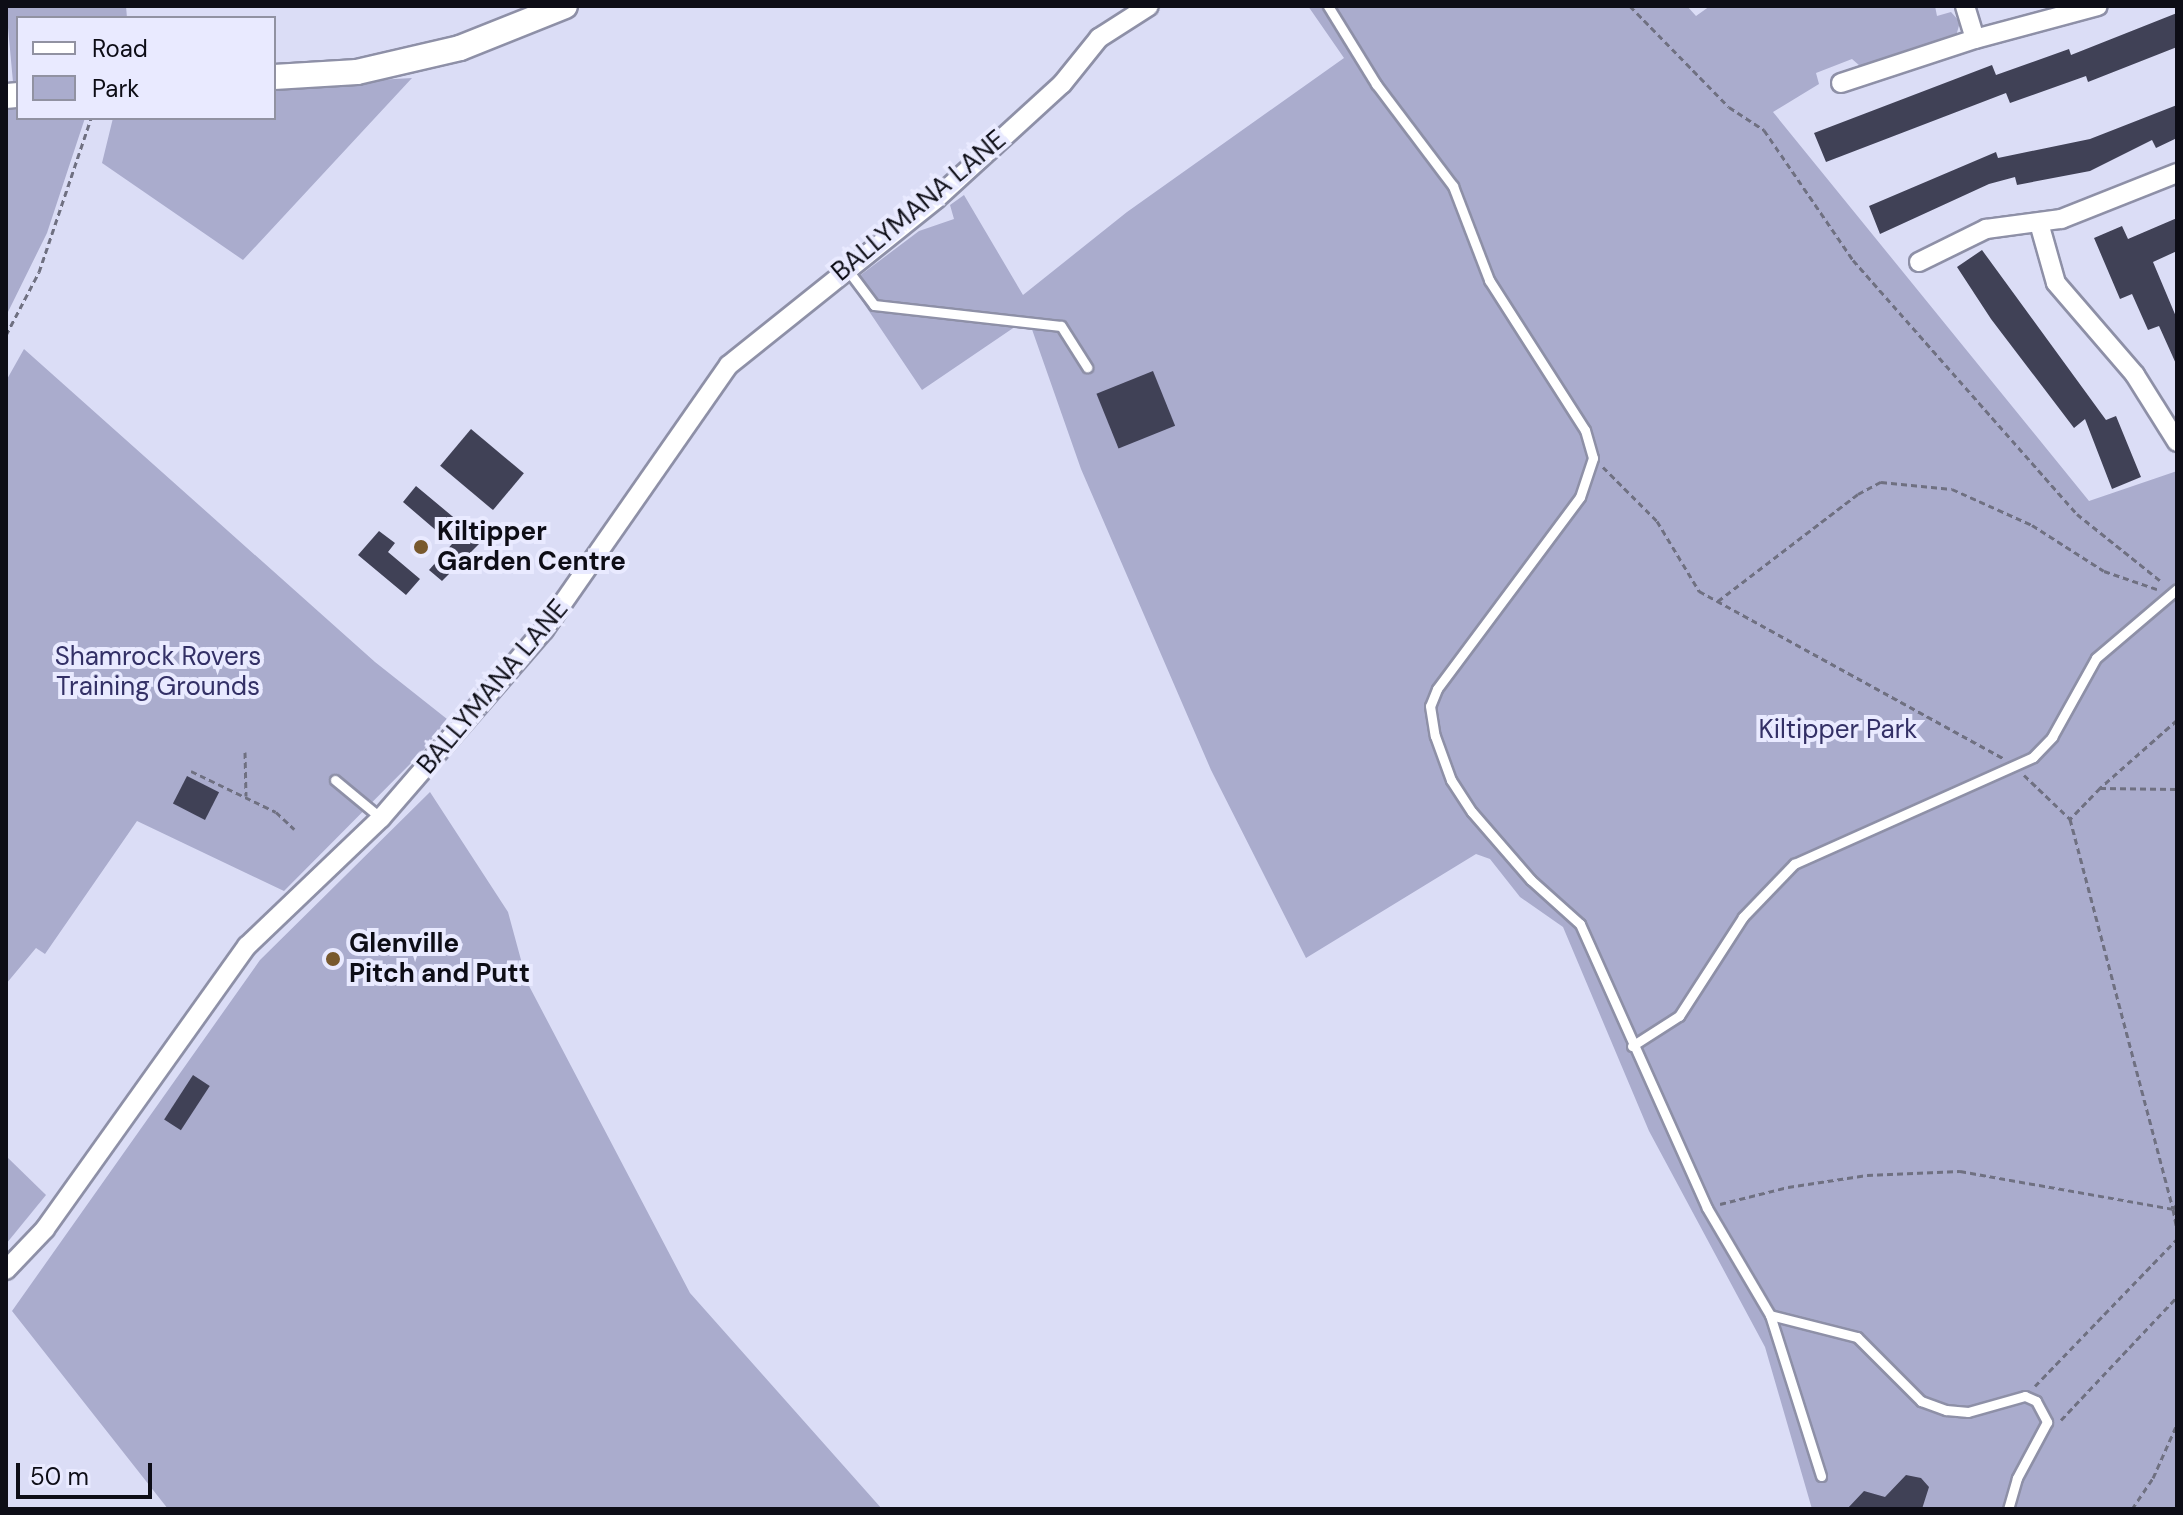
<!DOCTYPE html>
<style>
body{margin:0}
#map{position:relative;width:2183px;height:1515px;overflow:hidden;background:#dbddf6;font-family:"DM Sans",sans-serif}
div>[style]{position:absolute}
.green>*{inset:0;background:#aaaccd}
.building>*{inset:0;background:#404156;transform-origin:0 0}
.path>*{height:3px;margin-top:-1.5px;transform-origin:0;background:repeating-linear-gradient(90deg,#6f7081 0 6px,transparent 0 10px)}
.roads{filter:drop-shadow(2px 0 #8e90a7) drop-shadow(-2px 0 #8e90a7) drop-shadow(0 2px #8e90a7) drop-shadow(0 -2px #8e90a7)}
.lane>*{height:9px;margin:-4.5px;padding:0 4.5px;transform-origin:4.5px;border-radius:4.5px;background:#fff}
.street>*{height:18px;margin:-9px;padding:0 9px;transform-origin:9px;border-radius:9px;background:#fff}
.secondary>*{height:24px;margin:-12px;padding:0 12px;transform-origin:12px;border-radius:12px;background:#fff}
.dots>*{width:22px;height:22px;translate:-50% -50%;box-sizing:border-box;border:4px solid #e9eaff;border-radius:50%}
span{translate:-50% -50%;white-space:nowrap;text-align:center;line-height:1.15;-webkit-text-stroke:8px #e9eaff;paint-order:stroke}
.street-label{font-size:26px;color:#0d0d16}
.poi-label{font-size:26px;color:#0d0d16;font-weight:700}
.left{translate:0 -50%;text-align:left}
.park-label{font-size:26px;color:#333066}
.frame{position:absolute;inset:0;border:8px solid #0d0d16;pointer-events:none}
.legend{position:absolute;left:16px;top:16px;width:260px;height:104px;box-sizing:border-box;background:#e9eaff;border:2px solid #9192a2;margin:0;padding:10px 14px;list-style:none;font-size:24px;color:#0d0d16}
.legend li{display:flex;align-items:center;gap:16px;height:40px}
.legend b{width:40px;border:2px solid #9192a2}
.scale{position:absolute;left:16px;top:1463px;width:136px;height:36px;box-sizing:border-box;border:4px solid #0d0d16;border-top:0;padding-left:10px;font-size:24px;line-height:28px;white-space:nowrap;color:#0d0d16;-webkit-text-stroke:6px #e9eaff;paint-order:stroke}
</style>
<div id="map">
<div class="green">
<div style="clip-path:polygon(6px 6px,126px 6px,127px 18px,18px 18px,18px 92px,14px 93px)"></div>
<div style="clip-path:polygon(1308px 6px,1687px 6px,1696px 16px,1710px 6px,1935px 6px,1937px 16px,1951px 12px,1960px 22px,1956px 36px,1872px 64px,1860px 66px,1852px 59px,1816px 73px,1819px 84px,1773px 112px,2089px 501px,2177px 471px,2177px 1509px,1812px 1509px,1765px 1347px,1649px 1131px,1563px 927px,1520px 897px,1490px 859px,1476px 854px,1306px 958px,1211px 770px,1081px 469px,1028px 318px,922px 390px,850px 283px,919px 231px,954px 219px,950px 205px,964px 195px,1023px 295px,1127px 212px,1344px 58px)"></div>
<div style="clip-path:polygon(412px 78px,243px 260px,102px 163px,113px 118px,274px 118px,274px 86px)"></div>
<div style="clip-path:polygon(18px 109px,18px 118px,85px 118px,47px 233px,6px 316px,6px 110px)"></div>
<div style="clip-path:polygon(24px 349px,375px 662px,447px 719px,423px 751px,284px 891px,137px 821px,45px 954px,36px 948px,6px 984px,6px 381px)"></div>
<div style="clip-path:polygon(430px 792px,508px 912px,527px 982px,690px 1293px,882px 1509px,168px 1509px,12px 1311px,260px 960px)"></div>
<div style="clip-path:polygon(6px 1156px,46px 1195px,6px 1244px)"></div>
</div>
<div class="building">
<div style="clip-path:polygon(2177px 13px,2177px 47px,2088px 82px,2086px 76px,2010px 103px,2006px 93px,1826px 162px,1814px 133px,1992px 65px,1996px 75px,2069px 49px,2071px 55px)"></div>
<div style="clip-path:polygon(2177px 105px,2177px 138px,2156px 148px,2152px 140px,2090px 171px,2017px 185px,2015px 177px,1989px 184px,1880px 234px,1869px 206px,1996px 152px,1998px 158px,2090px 139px)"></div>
<div style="clip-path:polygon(2177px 218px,2177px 251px,2153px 262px,2177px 319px,2177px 366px,2159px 326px,2148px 330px,2132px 294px,2120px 299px,2094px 238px,2122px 226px,2128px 239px)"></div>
<div style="clip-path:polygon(1982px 250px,2106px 420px,2116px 416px,2141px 477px,2112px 489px,2085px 419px,2074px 428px,1991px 319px,1957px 267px)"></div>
<div style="left:1153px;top:371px;width:59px;height:61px;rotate:68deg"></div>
<div style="left:471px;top:429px;width:69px;height:48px;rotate:40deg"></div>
<div style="clip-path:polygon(416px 486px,482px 541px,442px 581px,429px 570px,452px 544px,403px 502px)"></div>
<div style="clip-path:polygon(379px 531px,395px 543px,388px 552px,420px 579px,406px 595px,358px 555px)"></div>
<div style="left:187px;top:776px;width:36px;height:31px;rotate:27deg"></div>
<div style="left:193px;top:1075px;width:20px;height:53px;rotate:33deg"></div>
<div style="clip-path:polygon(1906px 1475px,1921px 1478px,1929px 1487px,1922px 1509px,1847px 1509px,1864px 1491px,1885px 1497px)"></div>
</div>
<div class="path">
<div style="left:1630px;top:6px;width:141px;rotate:45.6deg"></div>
<div style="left:1729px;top:107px;width:42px;rotate:33.3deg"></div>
<div style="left:1764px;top:130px;width:158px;rotate:55.6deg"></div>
<div style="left:1853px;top:260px;width:339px;rotate:48.6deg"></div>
<div style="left:2077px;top:514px;width:109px;rotate:38.7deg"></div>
<div style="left:6px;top:335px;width:71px;rotate:-62.4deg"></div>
<div style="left:39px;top:272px;width:163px;rotate:-71.3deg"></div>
<div style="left:1603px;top:467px;width:76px;rotate:45deg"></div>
<div style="left:1657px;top:521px;width:82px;rotate:59deg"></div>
<div style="left:1699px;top:591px;width:347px;rotate:28.8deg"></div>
<div style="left:1718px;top:601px;width:176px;rotate:-37.4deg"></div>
<div style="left:1858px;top:494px;width:26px;rotate:-28deg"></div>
<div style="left:1881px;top:482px;width:71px;rotate:5.6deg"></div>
<div style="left:1952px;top:489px;width:88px;rotate:24.2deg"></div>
<div style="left:2032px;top:525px;width:85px;rotate:32.6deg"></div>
<div style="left:2104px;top:571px;width:56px;rotate:18.8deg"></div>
<div style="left:2177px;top:720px;width:103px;rotate:138.6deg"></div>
<div style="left:2100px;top:788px;width:77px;rotate:0.7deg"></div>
<div style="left:245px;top:752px;width:44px;rotate:88.7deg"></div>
<div style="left:191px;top:771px;width:94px;rotate:25.8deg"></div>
<div style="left:276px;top:812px;width:25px;rotate:43deg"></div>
<div style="left:2024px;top:775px;width:64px;rotate:43.7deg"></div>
<div style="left:2100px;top:788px;width:43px;rotate:134.1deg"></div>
<div style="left:2070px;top:819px;width:403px;rotate:75.2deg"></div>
<div style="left:2173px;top:1209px;width:6px;rotate:-51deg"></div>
<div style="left:1720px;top:1204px;width:70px;rotate:-14deg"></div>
<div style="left:1788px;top:1187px;width:80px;rotate:-8.6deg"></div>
<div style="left:1867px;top:1175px;width:93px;rotate:-2.5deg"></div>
<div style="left:1960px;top:1171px;width:216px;rotate:10.1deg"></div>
<div style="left:2173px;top:1209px;width:20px;rotate:79deg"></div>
<div style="left:2035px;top:1386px;width:204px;rotate:-46deg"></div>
<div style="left:2061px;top:1420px;width:169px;rotate:-46.7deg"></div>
<div style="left:2132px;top:1509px;width:37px;rotate:-56deg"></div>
<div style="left:2153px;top:1478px;width:59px;rotate:-66deg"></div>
</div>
<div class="roads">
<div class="lane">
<div style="left:1328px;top:6px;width:92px;rotate:58.4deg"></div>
<div style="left:1376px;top:84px;width:128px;rotate:53deg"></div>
<div style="left:1453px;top:186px;width:101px;rotate:69deg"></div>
<div style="left:1489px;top:280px;width:178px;rotate:57.4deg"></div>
<div style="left:1585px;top:430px;width:29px;rotate:74deg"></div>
<div style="left:1593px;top:458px;width:41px;rotate:108.4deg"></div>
<div style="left:1580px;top:497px;width:239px;rotate:126.7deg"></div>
<div style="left:1437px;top:689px;width:18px;rotate:112deg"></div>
<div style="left:1430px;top:706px;width:30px;rotate:81deg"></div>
<div style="left:1435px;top:736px;width:47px;rotate:70deg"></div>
<div style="left:1451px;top:780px;width:38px;rotate:57deg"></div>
<div style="left:1472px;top:812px;width:90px;rotate:49.1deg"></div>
<div style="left:1531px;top:880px;width:66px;rotate:41.9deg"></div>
<div style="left:1580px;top:924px;width:311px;rotate:65.9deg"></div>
<div style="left:1707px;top:1208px;width:124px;rotate:59.5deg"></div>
<div style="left:1770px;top:1315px;width:169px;rotate:72.4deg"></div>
<div style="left:847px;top:269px;width:45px;rotate:53.1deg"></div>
<div style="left:874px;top:305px;width:188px;rotate:6.4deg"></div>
<div style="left:1061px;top:326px;width:49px;rotate:57.6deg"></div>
<div style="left:335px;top:780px;width:60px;rotate:39.6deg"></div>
<div style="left:1632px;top:1046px;width:56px;rotate:-32.6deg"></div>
<div style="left:1679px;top:1016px;width:118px;rotate:-57.1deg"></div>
<div style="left:1743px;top:917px;width:74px;rotate:-46.1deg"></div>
<div style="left:1794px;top:864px;width:262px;rotate:-24.1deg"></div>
<div style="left:2033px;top:757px;width:28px;rotate:-46deg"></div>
<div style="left:2052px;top:737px;width:90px;rotate:-60.9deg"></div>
<div style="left:2096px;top:658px;width:106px;rotate:-40.4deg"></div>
<div style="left:1770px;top:1315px;width:90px;rotate:14.2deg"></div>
<div style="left:1857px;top:1337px;width:91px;rotate:45deg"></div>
<div style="left:1921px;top:1401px;width:27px;rotate:20deg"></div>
<div style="left:1946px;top:1410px;width:22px;rotate:5deg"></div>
<div style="left:1968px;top:1412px;width:59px;rotate:-15.7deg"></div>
<div style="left:2025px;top:1396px;width:12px;rotate:24deg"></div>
<div style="left:2036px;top:1401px;width:24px;rotate:62deg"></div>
<div style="left:2047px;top:1422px;width:64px;rotate:118.2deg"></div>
<div style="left:2017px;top:1478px;width:32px;rotate:106deg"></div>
</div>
<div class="street">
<div style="left:1965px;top:6px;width:34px;rotate:73deg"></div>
<div style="left:1841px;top:83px;width:141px;rotate:-18.2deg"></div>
<div style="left:1975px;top:39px;width:127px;rotate:-15deg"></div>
<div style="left:2039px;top:223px;width:62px;rotate:74.2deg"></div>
<div style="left:2056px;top:283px;width:121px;rotate:49.3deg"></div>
<div style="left:2135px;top:375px;width:79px;rotate:57.9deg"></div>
<div style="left:1919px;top:262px;width:75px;rotate:-26.2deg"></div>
<div style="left:1986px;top:229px;width:76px;rotate:-7.6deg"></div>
<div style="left:2061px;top:219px;width:125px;rotate:-21.6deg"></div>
<div style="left:6px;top:1270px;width:57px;rotate:-46.4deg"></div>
<div style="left:45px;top:1229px;width:348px;rotate:-54.5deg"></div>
<div style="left:247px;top:946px;width:185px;rotate:-43.7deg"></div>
<div style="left:381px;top:818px;width:249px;rotate:-49.1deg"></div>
<div style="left:544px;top:630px;width:323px;rotate:-55.1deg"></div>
<div style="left:729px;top:365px;width:265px;rotate:-38.7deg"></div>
<div style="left:936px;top:199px;width:171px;rotate:-42.4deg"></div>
<div style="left:1062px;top:84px;width:59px;rotate:-51.2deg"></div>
<div style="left:1099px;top:38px;width:59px;rotate:-32.6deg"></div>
</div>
<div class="secondary">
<div style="left:274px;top:77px;width:83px;rotate:-3.4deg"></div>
<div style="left:357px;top:72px;width:106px;rotate:-13.1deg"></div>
<div style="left:460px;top:48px;width:113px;rotate:-21.8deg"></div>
<div style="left:6px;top:96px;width:12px;rotate:-5deg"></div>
</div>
</div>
<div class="dots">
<div style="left:421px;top:547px;background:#78592e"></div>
<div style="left:333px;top:959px;background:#78592e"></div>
</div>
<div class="street-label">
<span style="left:919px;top:206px;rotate:-40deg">BALLYMANA LANE</span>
<span style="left:493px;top:687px;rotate:-50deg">BALLYMANA LANE</span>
</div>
<div class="poi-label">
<span class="left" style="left:437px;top:547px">Kiltipper<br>Garden Centre</span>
<span class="left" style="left:349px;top:959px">Glenville<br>Pitch and Putt</span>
</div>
<div class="park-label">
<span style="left:158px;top:672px">Shamrock Rovers<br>Training Grounds</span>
<span style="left:1838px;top:730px">Kiltipper Park</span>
</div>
<div class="frame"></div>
<ul class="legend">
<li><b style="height:10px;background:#fff"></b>Road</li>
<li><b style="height:22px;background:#aaaccd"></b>Park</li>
</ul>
<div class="scale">50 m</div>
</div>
